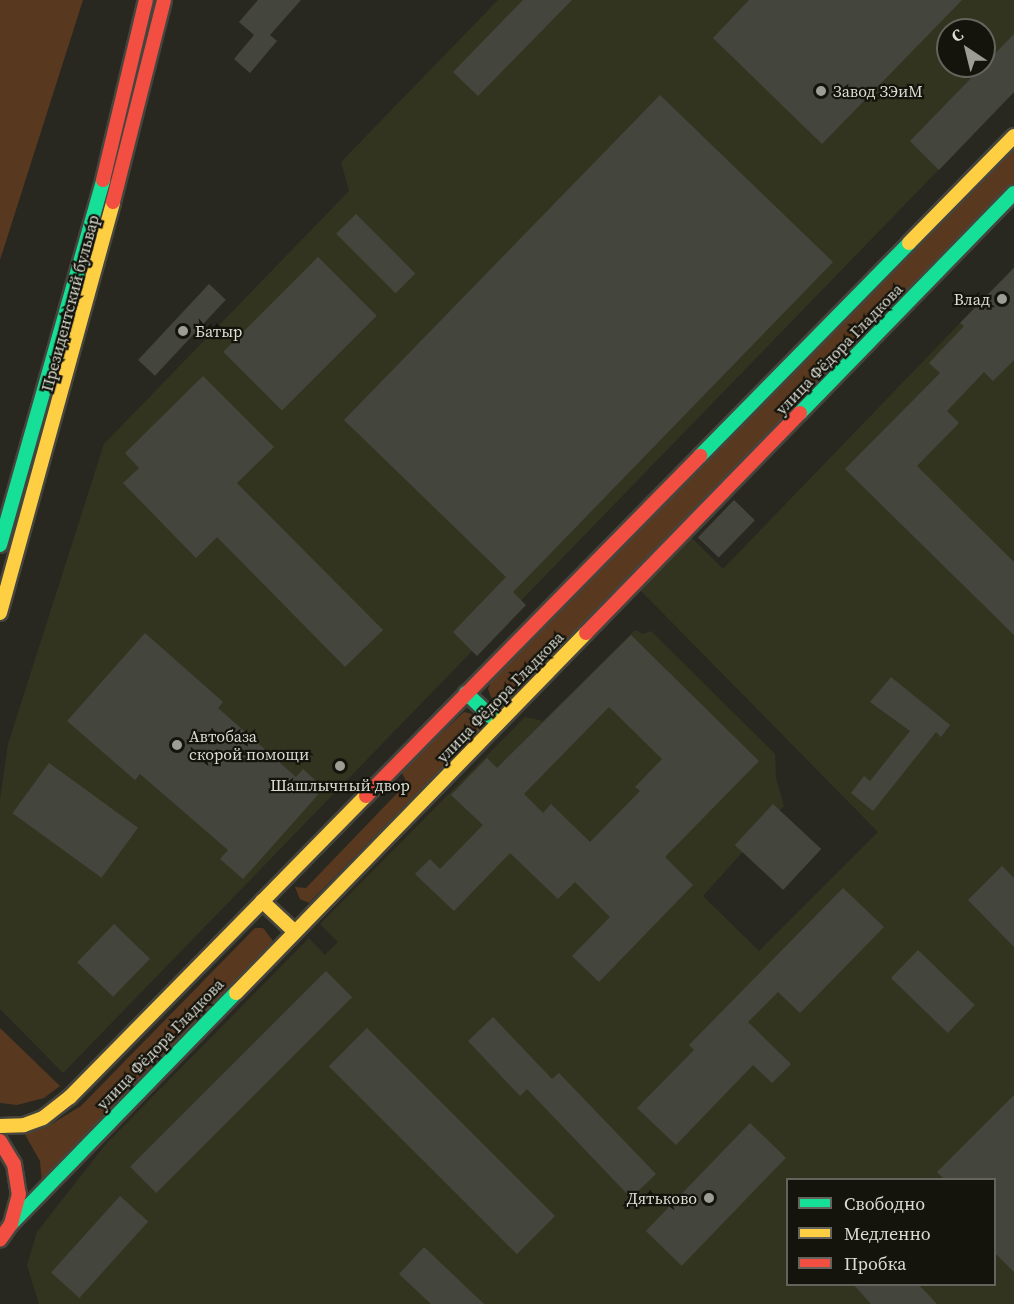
<!DOCTYPE html>
<meta charset="utf-8">
<style>
body{margin:0}
#map{position:relative;width:1014px;height:1304px;overflow:hidden;background:#282820;font-family:"Source Serif 4",serif}
div>[style]{position:absolute}
.built>*{inset:0;background:#33341f}
.green>*{inset:0;background:#58391f}
.building>*{inset:0;background:#44463e;transform-origin:0 0}
.roads{filter:drop-shadow(2px 0 #45453e) drop-shadow(-2px 0 #45453e) drop-shadow(0 2px #45453e) drop-shadow(0 -2px #45453e)}
.fast>*{height:14px;margin:-7px;padding:0 7px;transform-origin:7px;border-radius:7px;background:#16e098}
.slow>*{height:14px;margin:-7px;padding:0 7px;transform-origin:7px;border-radius:7px;background:#ffcf43}
.jam>*{height:14px;margin:-7px;padding:0 7px;transform-origin:7px;border-radius:7px;background:#f24e42}
.dots>*{width:16px;height:16px;translate:-50% -50%;box-sizing:border-box;border:3px solid #14140d;border-radius:50%}
span{translate:-50% -50%;white-space:nowrap;text-align:center;line-height:1.15;-webkit-text-stroke:4.5px #14140d;paint-order:stroke}
.poi-label{font-size:16px;color:#dbdcd2}
.left{translate:0 -50%;text-align:left}
.right{translate:-100% -50%;text-align:right}
.street-label{font-size:16px;color:#dbdcd2}
.legend{position:absolute;left:786px;top:1178px;width:210px;height:108px;box-sizing:border-box;background:#14140d;border:2px solid #64645c;margin:0;padding:8px 10px;list-style:none;font-size:18px;color:#dbdcd2}
.legend li{display:flex;align-items:center;gap:12px;height:30px}
.legend b{width:30px;border:2px solid #64645c}
.north{position:absolute;left:936px;top:18px;width:60px;height:60px;box-sizing:border-box;background:#14140d;border:2px solid #64645c;border-radius:50%;rotate:325deg;font-size:16px;font-weight:700;line-height:24px;text-align:center;color:#dbdcd2}
.north::after{content:'';display:block;margin:auto;width:21px;height:27px;background:#9c9d94;clip-path:polygon(50% 0,100% 100%,50% 72%,0 100%)}
</style>
<div id="map">
<div class="built">
<div style="clip-path:polygon(evenodd,498px 0,1014px 0,1014px 92px,63px 1073px,0 1009px,0 800px,8px 744px,104px 444px,349px 191px,341px 162px,498px 0,948px 30px,984px 30px,984px 66px,948px 66px,948px 30px)"></div>
<div style="clip-path:polygon(evenodd,1014px 267px,1014px 1304px,39px 1304px,27px 1265px,37px 1232px,105px 1145px,309px 938px,325px 955px,338px 942px,320px 924px,525px 717px,543px 721px,635px 630px,643px 634px,651px 631px,775px 754px,776px 778px,784px 806px,703px 896px,759px 951px,878px 832px,640px 590px,691px 537px,723px 569px,1014px 267px,788px 1180px,994px 1180px,994px 1284px,788px 1284px,788px 1180px)"></div>
</div>
<div class="green">
<div style="clip-path:polygon(0 0,83px 0,0 260px)"></div>
<div style="clip-path:polygon(1014px 149px,1014px 186px,508px 704px,499px 704px,491px 697px,488px 689px,492px 679px)"></div>
<div style="clip-path:polygon(464px 712px,472px 714px,481px 728px,309px 903px,300px 899px,295px 887px,306px 888px,407px 783px,401px 771px)"></div>
<div style="clip-path:polygon(255px 928px,263px 928px,273px 941px,42px 1184px,40px 1161px,23px 1131px,48px 1126px,81px 1106px)"></div>
<div style="clip-path:polygon(0 1028px,60px 1086px,44px 1098px,17px 1105px,0 1103px)"></div>
</div>
<div class="building">
<div style="clip-path:polygon(258px 0,301px 0,270px 35px,277px 41px,250px 73px,234px 59px,254px 35px,239px 22px)"></div>
<div style="clip-path:polygon(523px 0,572px 0,478px 96px,453px 72px)"></div>
<div style="clip-path:polygon(749px 0,962px 0,822px 144px,713px 38px)"></div>
<div style="clip-path:polygon(1014px 34px,1014px 92px,939px 170px,910px 141px)"></div>
<div style="clip-path:polygon(660px 95px,833px 262px,513px 592px,526px 605px,477px 656px,453px 632px,506px 577px,344px 420px)"></div>
<div style="left:356px;top:214px;width:84px;height:28px;rotate:45deg"></div>
<div style="left:318px;top:257px;width:83px;height:134px;rotate:45deg"></div>
<div style="clip-path:polygon(1014px 268px,1014px 360px,993px 381px,984px 372px,947px 411px,959px 423px,917px 466px,1014px 562px,1014px 635px,845px 469px,940px 373px,929px 363px,964px 326px,960px 323px)"></div>
<div style="left:209px;top:284px;width:23px;height:104px;rotate:43deg"></div>
<div style="clip-path:polygon(203px 376px,274px 447px,237px 483px,383px 630px,345px 667px,217px 537px,196px 558px,123px 483px,139px 468px,125px 453px)"></div>
<div style="left:734px;top:500px;width:29px;height:52px;rotate:44deg"></div>
<div style="clip-path:polygon(145px 633px,223px 702px,218px 708px,296px 777px,303px 769px,324px 788px,243px 879px,220px 859px,228px 850px,140px 774px,135px 780px,67px 721px)"></div>
<div style="clip-path:polygon(evenodd,631px 635px,759px 761px,665px 857px,693px 885px,599px 982px,572px 956px,610px 917px,575px 882px,558px 899px,510px 853px,454px 911px,415px 874px,430px 859px,440px 869px,483px 825px,451px 795px,487px 758px,497px 768px,631px 635px,609px 707px,662px 759px,635px 787px,640px 791px,590px 842px,551px 804px,543px 813px,524px 794px,609px 707px)"></div>
<div style="clip-path:polygon(891px 677px,950px 725px,941px 737px,936px 732px,873px 811px,851px 793px,864px 776px,870px 781px,910px 731px,870px 702px)"></div>
<div style="left:49px;top:763px;width:110px;height:62px;rotate:36deg"></div>
<div style="left:773px;top:804px;width:66px;height:56px;rotate:43deg"></div>
<div style="clip-path:polygon(1002px 866px,1014px 878px,1014px 947px,968px 900px)"></div>
<div style="clip-path:polygon(843px 888px,884px 927px,800px 1013px,778px 992px,748px 1022px,791px 1064px,772px 1083px,753px 1065px,676px 1145px,637px 1108px,694px 1050px,689px 1045px)"></div>
<div style="left:114px;top:924px;width:50px;height:53px;rotate:44deg"></div>
<div style="left:918px;top:950px;width:79px;height:39px;rotate:44deg"></div>
<div style="left:326px;top:971px;width:37px;height:277px;rotate:45deg"></div>
<div style="clip-path:polygon(493px 1017px,552px 1079px,559px 1073px,656px 1174px,631px 1198px,527px 1089px,520px 1096px,468px 1041px)"></div>
<div style="left:367px;top:1028px;width:266px;height:54px;rotate:45deg"></div>
<div style="clip-path:polygon(1014px 1095px,1014px 1272px,994px 1252px,994px 1179px,944px 1179px,937px 1172px)"></div>
<div style="left:750px;top:1123px;width:50px;height:150px;rotate:44deg"></div>
<div style="left:120px;top:1196px;width:38px;height:103px;rotate:42deg"></div>
<div style="clip-path:polygon(424px 1247px,484px 1304px,431px 1304px,399px 1274px)"></div>
<div style="clip-path:polygon(853px 1284px,918px 1284px,937px 1304px,871px 1304px)"></div>
</div>
<div class="roads">
<div class="fast">
<div style="left:800px;top:413px;width:307px;rotate:-45.8deg"></div>
<div style="left:700px;top:456px;width:298px;rotate:-45.5deg"></div>
<div style="left:0;top:545px;width:379px;rotate:-74.2deg"></div>
<div style="left:466px;top:693px;width:44px;rotate:43.2deg"></div>
<div style="left:11px;top:1224px;width:322px;rotate:-45.8deg"></div>
</div>
<div class="slow">
<div style="left:909px;top:243px;width:150px;rotate:-45.5deg"></div>
<div style="left:0;top:613px;width:426px;rotate:-74.6deg"></div>
<div style="left:262px;top:901px;width:44px;rotate:43.2deg"></div>
<div style="left:236px;top:993px;width:502px;rotate:-45.81deg"></div>
<div style="left:0;top:1126px;width:24px;rotate:-2deg"></div>
<div style="left:24px;top:1125px;width:20px;rotate:-20deg"></div>
<div style="left:43px;top:1118px;width:34px;rotate:-38deg"></div>
<div style="left:70px;top:1097px;width:422px;rotate:-45.5deg"></div>
</div>
<div class="jam">
<div style="left:103px;top:180px;width:185px;rotate:-76.6deg"></div>
<div style="left:113px;top:202px;width:208px;rotate:-75.8deg"></div>
<div style="left:586px;top:633px;width:307px;rotate:-45.8deg"></div>
<div style="left:366px;top:796px;width:477px;rotate:-45.5deg"></div>
<div style="left:0;top:1141px;width:27px;rotate:59deg"></div>
<div style="left:14px;top:1164px;width:30px;rotate:81deg"></div>
<div style="left:19px;top:1194px;width:31px;rotate:105deg"></div>
<div style="left:11px;top:1224px;width:19px;rotate:125deg"></div>
</div>
</div>
<div class="dots">
<div style="left:821px;top:91px;background:#9c9d94"></div>
<div style="left:1002px;top:299px;background:#9c9d94"></div>
<div style="left:183px;top:331px;background:#9c9d94"></div>
<div style="left:177px;top:745px;background:#9c9d94"></div>
<div style="left:340px;top:766px;background:#9c9d94"></div>
<div style="left:709px;top:1198px;background:#9c9d94"></div>
</div>
<div class="poi-label">
<span class="left" style="left:833px;top:91px">Завод ЗЭиМ</span>
<span class="right" style="left:990px;top:299px">Влад</span>
<span class="left" style="left:195px;top:331px">Батыр</span>
<span class="left" style="left:189px;top:745px">Автобаза<br>скорой помощи</span>
<span style="left:340px;top:785px">Шашлычный двор</span>
<span class="right" style="left:697px;top:1198px">Дятьково</span>
</div>
<div class="street-label">
<span style="left:70px;top:303px;rotate:-75deg">Президентский бульвар</span>
<span style="left:839px;top:349px;rotate:-46deg">улица Фёдора Гладкова</span>
<span style="left:500px;top:697px;rotate:-46deg">улица Фёдора Гладкова</span>
<span style="left:160px;top:1044px;rotate:-46deg">улица Фёдора Гладкова</span>
</div>
<ul class="legend">
<li><b style="height:8px;background:#16e098"></b>Свободно</li>
<li><b style="height:8px;background:#ffcf43"></b>Медленно</li>
<li><b style="height:8px;background:#f24e42"></b>Пробка</li>
</ul>
<div class="north">С</div>
</div>
